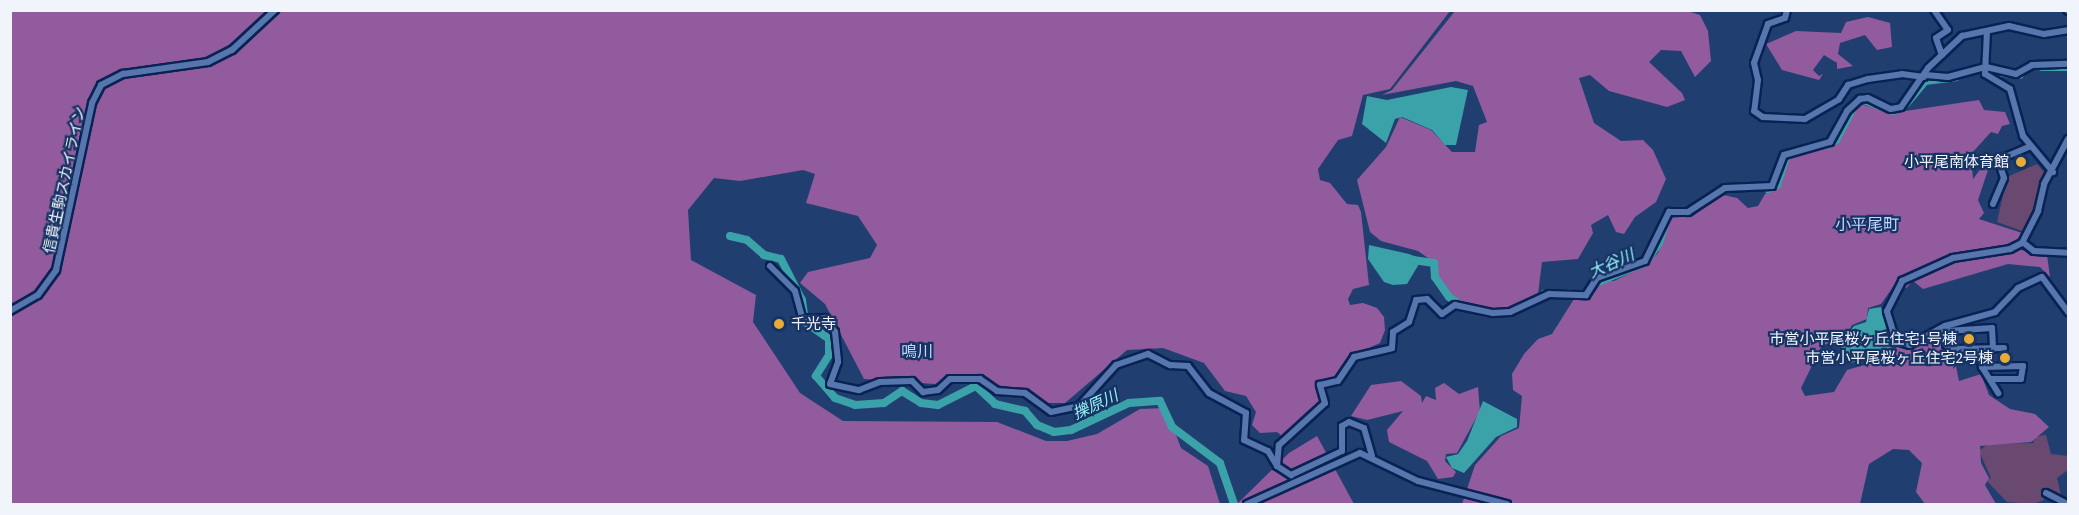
<!DOCTYPE html>
<meta charset="utf-8">
<style>
body{margin:0}
#map{position:relative;width:2079px;height:515px;overflow:hidden;background:#213e70;font-family:"Source Serif 4","Noto Sans JP",serif}
div>[style]{position:absolute}
.green>*{inset:0;background:#6a4970}
.forest>*{inset:0;background:#925b9d}
.water>*{inset:0;background:#3aa2a8}
.river>*{height:8px;margin:-4px;padding:0 4px;transform-origin:4px;border-radius:4px;background:#3aa2a8}
.roads{filter:drop-shadow(2px 0 #082353) drop-shadow(-2px 0 #082353) drop-shadow(0 2px #082353) drop-shadow(0 -2px #082353)}
.minor>*{height:6px;margin:-3px;padding:0 3px;transform-origin:3px;border-radius:3px;background:#5676ad}
.dots>*{width:16px;height:16px;translate:-50% -50%;box-sizing:border-box;border:3px solid #173364;border-radius:50%}
span{translate:-50% -50%;white-space:nowrap;text-align:center;line-height:1.15;-webkit-text-stroke:4.5px #173364;paint-order:stroke}
.poi-label{font-size:15px;color:#f1f5fb}
.right{translate:-100% -50%;text-align:right}
.left{translate:0 -50%;text-align:left}
.street-label{font-size:15px;color:#f1f5fb}
.neighbourhood-label{font-size:16px;color:#c1d7fc}
.water-label{font-size:16px;color:#96f2f7;font-style:italic}
.frame{position:absolute;inset:0;border:12px solid #f1f5fb;pointer-events:none}
</style>
<div id="map">
<div class="green">
<div style="clip-path:polygon(2037px 164px,2045px 173px,2025px 232px,1997px 222px,2007px 177px)"></div>
<div style="clip-path:polygon(2046px 435px,2051px 454px,2068px 456px,2068px 470px,2057px 478px,2062px 500px,2047px 490px,2042px 491px,2044px 500px,2033px 504px,2007px 502px,1986px 480px,1991px 478px,1979px 451px,1988px 444px,2034px 443px,2032px 437px)"></div>
</div>
<div class="forest">
<div style="clip-path:polygon(10px 11px,1450px 11px,1390px 89px,1363px 95px,1352px 136px,1338px 140px,1318px 169px,1320px 180px,1330px 183px,1347px 204px,1358px 205px,1361px 212px,1369px 285px,1353px 289px,1348px 299px,1350px 305px,1363px 303px,1377px 308px,1384px 317px,1385px 330px,1380px 343px,1355px 354px,1339px 378px,1318px 383px,1323px 405px,1283px 437px,1277px 432px,1260px 433px,1252px 425px,1256px 412px,1246px 396px,1225px 391px,1204px 363px,1163px 348px,1127px 350px,1065px 403px,1047px 403px,1029px 392px,962px 377px,935px 384px,864px 379px,825px 304px,800px 283px,808px 272px,870px 258px,877px 245px,858px 216px,806px 203px,815px 174px,803px 170px,740px 181px,714px 178px,688px 210px,691px 260px,756px 295px,753px 322px,800px 393px,843px 421px,997px 422px,1046px 441px,1067px 441px,1097px 434px,1140px 409px,1166px 408px,1181px 448px,1208px 466px,1220px 504px,11px 504px)"></div>
<div style="clip-path:polygon(1455px 11px,1687px 11px,1700px 15px,1708px 31px,1711px 61px,1695px 77px,1681px 51px,1661px 50px,1649px 62px,1682px 93px,1685px 100px,1667px 107px,1609px 91px,1590px 75px,1579px 78px,1594px 123px,1621px 141px,1643px 140px,1653px 150px,1666px 179px,1656px 202px,1635px 217px,1624px 234px,1616px 232px,1608px 215px,1591px 225px,1593px 233px,1578px 259px,1542px 262px,1538px 294px,1515px 306px,1489px 310px,1458px 303px,1437px 278px,1435px 263px,1418px 251px,1381px 241px,1370px 232px,1357px 180px,1386px 147px,1400px 117px,1431px 130px,1452px 152px,1475px 152px,1479px 125px,1487px 122px,1473px 86px,1456px 81px,1382px 95px,1392px 90px)"></div>
<div style="clip-path:polygon(1868px 17px,1890px 23px,1892px 47px,1877px 50px,1865px 35px,1840px 43px,1838px 54px,1853px 66px,1837px 69px,1837px 63px,1824px 55px,1813px 70px,1819px 76px,1823px 74px,1819px 80px,1782px 70px,1766px 44px,1796px 31px,1841px 33px,1846px 22px)"></div>
<div style="clip-path:polygon(1979px 100px,1984px 110px,2005px 112px,2010px 124px,2002px 126px,1998px 134px,1991px 132px,1971px 154px,1973px 179px,1985px 163px,1990px 164px,1978px 200px,1984px 213px,1979px 219px,2022px 233px,2016px 249px,2047px 255px,2050px 277px,2040px 267px,2008px 264px,1923px 289px,1913px 281px,1906px 288px,1893px 287px,1881px 304px,1868px 308px,1867px 319px,1852px 325px,1844px 340px,1822px 345px,1801px 388px,1805px 396px,1834px 392px,1847px 370px,1895px 356px,1897px 345px,1913px 347px,1935px 335px,1955px 361px,1959px 381px,1981px 374px,1989px 395px,2010px 409px,2035px 414px,2049px 427px,2031px 442px,1980px 446px,1981px 463px,1989px 478px,1985px 485px,1996px 504px,1925px 504px,1916px 492px,1922px 463px,1909px 450px,1893px 449px,1869px 464px,1860px 504px,1462px 504px,1475px 465px,1501px 436px,1519px 428px,1522px 396px,1513px 390px,1512px 374px,1524px 354px,1538px 339px,1552px 334px,1574px 299px,1586px 298px,1604px 280px,1614px 281px,1646px 265px,1658px 253px,1670px 218px,1693px 216px,1719px 194px,1737px 198px,1748px 208px,1758px 206px,1765px 194px,1779px 186px,1790px 155px,1834px 145px,1860px 104px,1892px 113px)"></div>
<div style="clip-path:polygon(1401px 381px,1421px 396px,1422px 403px,1426px 396px,1436px 400px,1435px 388px,1444px 383px,1459px 394px,1478px 387px,1480px 411px,1457px 453px,1446px 454px,1445px 461px,1456px 472px,1453px 477px,1438px 479px,1427px 461px,1389px 442px,1387px 430px,1403px 411px,1367px 420px,1351px 416px,1371px 385px)"></div>
<div style="clip-path:polygon(1317px 436px,1354px 504px,1237px 504px,1289px 453px)"></div>
</div>
<div class="water">
<div style="clip-path:polygon(1451px 87px,1468px 90px,1456px 145px,1445px 145px,1432px 130px,1402px 117px,1395px 119px,1386px 143px,1362px 124px,1367px 96px,1387px 100px)"></div>
<div style="clip-path:polygon(1369px 245px,1409px 254px,1422px 259px,1407px 284px,1393px 285px,1384px 282px,1368px 259px)"></div>
<div style="clip-path:polygon(1881px 307px,1893px 351px,1850px 363px,1839px 344px,1854px 326px,1866px 322px,1869px 309px)"></div>
<div style="clip-path:polygon(1483px 401px,1517px 419px,1517px 427px,1496px 437px,1464px 473px,1452px 468px,1446px 457px,1458px 454px,1467px 441px)"></div>
</div>
<div class="river">
<div style="left:2042px;top:67px;width:26px"></div>
<div style="left:1979px;top:70px;width:41px;rotate:7deg"></div>
<div style="left:1866px;top:101px;width:29px;rotate:20deg"></div>
<div style="left:1906px;top:104px;width:30px;rotate:-50deg"></div>
<div style="left:1925px;top:81px;width:31px;rotate:-7deg"></div>
<div style="left:1827px;top:145px;width:10px;rotate:-29deg"></div>
<div style="left:1836px;top:140px;width:40px;rotate:-62deg"></div>
<div style="left:1768px;top:189px;width:10px;rotate:-24deg"></div>
<div style="left:1777px;top:185px;width:25px;rotate:-72deg"></div>
<div style="left:730px;top:236px;width:17px;rotate:13deg"></div>
<div style="left:747px;top:240px;width:23px;rotate:41deg"></div>
<div style="left:764px;top:255px;width:17px;rotate:13deg"></div>
<div style="left:781px;top:259px;width:46px;rotate:62.9deg"></div>
<div style="left:802px;top:300px;width:22px;rotate:82deg"></div>
<div style="left:805px;top:322px;width:29px;rotate:35deg"></div>
<div style="left:829px;top:339px;width:16px;rotate:90deg"></div>
<div style="left:829px;top:355px;width:25px;rotate:122deg"></div>
<div style="left:816px;top:376px;width:29px;rotate:49deg"></div>
<div style="left:835px;top:398px;width:21px;rotate:19deg"></div>
<div style="left:855px;top:405px;width:29px;rotate:-4deg"></div>
<div style="left:884px;top:403px;width:22px;rotate:-34deg"></div>
<div style="left:902px;top:391px;width:22px;rotate:32deg"></div>
<div style="left:921px;top:403px;width:17px;rotate:7deg"></div>
<div style="left:938px;top:405px;width:42px;rotate:-26.6deg"></div>
<div style="left:976px;top:386px;width:26px;rotate:43deg"></div>
<div style="left:995px;top:404px;width:31px;rotate:13deg"></div>
<div style="left:1025px;top:411px;width:18px;rotate:49deg"></div>
<div style="left:1037px;top:425px;width:18px;rotate:22deg"></div>
<div style="left:1054px;top:432px;width:17px;rotate:-7deg"></div>
<div style="left:1071px;top:430px;width:64px;rotate:-25deg"></div>
<div style="left:1129px;top:403px;width:31px;rotate:-4deg"></div>
<div style="left:1160px;top:401px;width:29px;rotate:65deg"></div>
<div style="left:1172px;top:427px;width:60px;rotate:36.9deg"></div>
<div style="left:1220px;top:463px;width:43px;rotate:71.1deg"></div>
<div style="left:1413px;top:260px;width:21px;rotate:8deg"></div>
<div style="left:1434px;top:263px;width:14px;rotate:86deg"></div>
<div style="left:1435px;top:277px;width:24px;rotate:55deg"></div>
<div style="left:1449px;top:297px;width:14px;rotate:34deg"></div>
<div style="left:1593px;top:284px;width:57px;rotate:-22.5deg"></div>
<div style="left:1646px;top:262px;width:23px;rotate:-56deg"></div>
<div style="left:1659px;top:243px;width:20px;rotate:-72deg"></div>
<div style="left:1544px;top:294px;width:26px;rotate:-2deg"></div>
</div>
<div class="roads">
<div class="minor">
<div style="left:1787px;top:10px;width:8px;rotate:104deg"></div>
<div style="left:1785px;top:18px;width:18px;rotate:161deg"></div>
<div style="left:1768px;top:24px;width:41px;rotate:109.7deg"></div>
<div style="left:1754px;top:63px;width:17px;rotate:77deg"></div>
<div style="left:1758px;top:80px;width:31px;rotate:97deg"></div>
<div style="left:1754px;top:111px;width:11px;rotate:34deg"></div>
<div style="left:1763px;top:117px;width:42px;rotate:2.7deg"></div>
<div style="left:1805px;top:119px;width:39px;rotate:-30deg"></div>
<div style="left:1839px;top:99px;width:17px;rotate:-57deg"></div>
<div style="left:1848px;top:85px;width:21px;rotate:-17deg"></div>
<div style="left:1868px;top:79px;width:34px;rotate:-8deg"></div>
<div style="left:1902px;top:74px;width:22px;rotate:8deg"></div>
<div style="left:1934px;top:10px;width:24px;rotate:55deg"></div>
<div style="left:1948px;top:30px;width:14px;rotate:146deg"></div>
<div style="left:1936px;top:38px;width:18px;rotate:71deg"></div>
<div style="left:2067px;top:10px;width:1px;rotate:45deg"></div>
<div style="left:1987px;top:31px;width:43px;rotate:92.7deg"></div>
<div style="left:1985px;top:74px;width:29px;rotate:31deg"></div>
<div style="left:2010px;top:89px;width:49px;rotate:74.5deg"></div>
<div style="left:2023px;top:136px;width:47px;rotate:50.2deg"></div>
<div style="left:1926px;top:75px;width:22px;rotate:5deg"></div>
<div style="left:1948px;top:77px;width:39px;rotate:-15deg"></div>
<div style="left:1986px;top:67px;width:31px;rotate:13deg"></div>
<div style="left:2016px;top:74px;width:18px;rotate:-29deg"></div>
<div style="left:2032px;top:65px;width:36px;rotate:-2deg"></div>
<div style="left:1993px;top:204px;width:28px;rotate:-67deg"></div>
<div style="left:2004px;top:178px;width:19px;rotate:-108deg"></div>
<div style="left:1998px;top:160px;width:34px;rotate:-23deg"></div>
<div style="left:2025px;top:244px;width:11px;rotate:38deg"></div>
<div style="left:2034px;top:251px;width:34px;rotate:3deg"></div>
<div style="left:770px;top:266px;width:35px;rotate:45deg"></div>
<div style="left:795px;top:291px;width:28px;rotate:75deg"></div>
<div style="left:802px;top:318px;width:23px"></div>
<div style="left:825px;top:318px;width:17px;rotate:54deg"></div>
<div style="left:835px;top:332px;width:30px;rotate:84deg"></div>
<div style="left:838px;top:362px;width:23px;rotate:110deg"></div>
<div style="left:830px;top:384px;width:30px;rotate:12deg"></div>
<div style="left:859px;top:390px;width:22px;rotate:-21deg"></div>
<div style="left:880px;top:382px;width:32px;rotate:-2deg"></div>
<div style="left:912px;top:381px;width:16px;rotate:45deg"></div>
<div style="left:923px;top:392px;width:15px;rotate:-8deg"></div>
<div style="left:938px;top:390px;width:16px;rotate:-43deg"></div>
<div style="left:950px;top:379px;width:30px"></div>
<div style="left:980px;top:379px;width:21px;rotate:35deg"></div>
<div style="left:997px;top:391px;width:28px;rotate:4deg"></div>
<div style="left:1025px;top:393px;width:32px;rotate:36deg"></div>
<div style="left:1051px;top:412px;width:29px;rotate:-12deg"></div>
<div style="left:1079px;top:406px;width:55px;rotate:-47.9deg"></div>
<div style="left:1116px;top:365px;width:34px;rotate:-19deg"></div>
<div style="left:1148px;top:354px;width:25px;rotate:27deg"></div>
<div style="left:1170px;top:365px;width:18px;rotate:3deg"></div>
<div style="left:1188px;top:366px;width:34px;rotate:52deg"></div>
<div style="left:1209px;top:393px;width:42px;rotate:28.4deg"></div>
<div style="left:1246px;top:413px;width:27px;rotate:94deg"></div>
<div style="left:1244px;top:440px;width:26px;rotate:25deg"></div>
<div style="left:1268px;top:451px;width:17px;rotate:59deg"></div>
<div style="left:1277px;top:466px;width:17px;rotate:33deg"></div>
<div style="left:1291px;top:475px;width:56px;rotate:-25.2deg"></div>
<div style="left:1342px;top:451px;width:25px;rotate:-90deg"></div>
<div style="left:1342px;top:426px;width:8px;rotate:-30deg"></div>
<div style="left:1349px;top:422px;width:16px;rotate:22deg"></div>
<div style="left:1364px;top:428px;width:29px;rotate:74deg"></div>
<div style="left:10px;top:311px;width:32px;rotate:-30deg"></div>
<div style="left:38px;top:295px;width:31px;rotate:-54deg"></div>
<div style="left:56px;top:270px;width:171px;rotate:-77.8deg"></div>
<div style="left:92px;top:103px;width:20px;rotate:-63deg"></div>
<div style="left:101px;top:85px;width:25px;rotate:-27deg"></div>
<div style="left:123px;top:74px;width:86px;rotate:-8deg"></div>
<div style="left:208px;top:62px;width:27px;rotate:-27deg"></div>
<div style="left:232px;top:50px;width:59px;rotate:-42.9deg"></div>
<div style="left:1945px;top:326px;width:40px;rotate:152deg"></div>
<div style="left:1910px;top:345px;width:15px;rotate:-164deg"></div>
<div style="left:1896px;top:341px;width:31px;rotate:-107deg"></div>
<div style="left:1887px;top:311px;width:34px;rotate:-63deg"></div>
<div style="left:1902px;top:281px;width:56px;rotate:-24.3deg"></div>
<div style="left:1953px;top:258px;width:58px;rotate:-9deg"></div>
<div style="left:2010px;top:249px;width:13px;rotate:-27deg"></div>
<div style="left:2022px;top:243px;width:36px;rotate:-63deg"></div>
<div style="left:2038px;top:211px;width:28px;rotate:-77deg"></div>
<div style="left:2044px;top:184px;width:51px;rotate:-61.9deg"></div>
<div style="left:1946px;top:345px;width:14px;rotate:-86deg"></div>
<div style="left:1947px;top:331px;width:45px;rotate:-3.8deg"></div>
<div style="left:1992px;top:328px;width:21px;rotate:87deg"></div>
<div style="left:2004px;top:348px;width:52px;rotate:178.9deg"></div>
<div style="left:1952px;top:349px;width:21px;rotate:-125deg"></div>
<div style="left:1940px;top:332px;width:8px;rotate:-50deg"></div>
<div style="left:1945px;top:326px;width:52px;rotate:-15.6deg"></div>
<div style="left:1995px;top:312px;width:33px;rotate:-46deg"></div>
<div style="left:2018px;top:288px;width:26px;rotate:-25deg"></div>
<div style="left:2042px;top:277px;width:44px;rotate:53.4deg"></div>
<div style="left:1980px;top:349px;width:18px;rotate:84deg"></div>
<div style="left:1982px;top:367px;width:41px;rotate:-1.4deg"></div>
<div style="left:2023px;top:366px;width:13px;rotate:99deg"></div>
<div style="left:2021px;top:379px;width:31px;rotate:180deg"></div>
<div style="left:1982px;top:367px;width:31px;rotate:58deg"></div>
<div style="left:1277px;top:466px;width:21px;rotate:-85deg"></div>
<div style="left:1279px;top:445px;width:62px;rotate:-42.4deg"></div>
<div style="left:1325px;top:403px;width:19px;rotate:-106deg"></div>
<div style="left:1320px;top:385px;width:18px;rotate:-13deg"></div>
<div style="left:1338px;top:381px;width:29px;rotate:-56deg"></div>
<div style="left:1354px;top:357px;width:39px;rotate:-13deg"></div>
<div style="left:1392px;top:348px;width:16px;rotate:-86deg"></div>
<div style="left:1393px;top:332px;width:19px;rotate:-32deg"></div>
<div style="left:1409px;top:322px;width:23px;rotate:-72deg"></div>
<div style="left:1416px;top:300px;width:11px;rotate:-5deg"></div>
<div style="left:1427px;top:299px;width:21px;rotate:45deg"></div>
<div style="left:1442px;top:314px;width:16px;rotate:-35deg"></div>
<div style="left:1455px;top:305px;width:39px;rotate:12deg"></div>
<div style="left:1493px;top:313px;width:17px;rotate:-3deg"></div>
<div style="left:1510px;top:312px;width:43px;rotate:-24.8deg"></div>
<div style="left:1549px;top:294px;width:37px;rotate:2deg"></div>
<div style="left:1586px;top:295px;width:20px;rotate:-57deg"></div>
<div style="left:1597px;top:278px;width:51px;rotate:-19.5deg"></div>
<div style="left:1645px;top:261px;width:55px;rotate:-63.9deg"></div>
<div style="left:1669px;top:212px;width:19px"></div>
<div style="left:1688px;top:212px;width:44px;rotate:-33deg"></div>
<div style="left:1725px;top:188px;width:47px;rotate:-2.4deg"></div>
<div style="left:1772px;top:186px;width:33px;rotate:-69deg"></div>
<div style="left:1784px;top:155px;width:48px;rotate:-15.8deg"></div>
<div style="left:1830px;top:142px;width:35px;rotate:-61deg"></div>
<div style="left:1847px;top:111px;width:18px;rotate:-43deg"></div>
<div style="left:1860px;top:99px;width:8px;rotate:-7deg"></div>
<div style="left:1868px;top:98px;width:25px;rotate:26deg"></div>
<div style="left:1891px;top:109px;width:10px;rotate:-11deg"></div>
<div style="left:1901px;top:107px;width:47px;rotate:-55.3deg"></div>
<div style="left:1928px;top:68px;width:47px;rotate:-43.3deg"></div>
<div style="left:1962px;top:36px;width:48px;rotate:-12deg"></div>
<div style="left:2009px;top:26px;width:36px;rotate:13deg"></div>
<div style="left:2044px;top:34px;width:24px;rotate:-9deg"></div>
<div style="left:2046px;top:493px;width:25px;rotate:27deg"></div>
<div style="left:1247px;top:504px;width:124px;rotate:-24.3deg"></div>
<div style="left:1360px;top:453px;width:64px;rotate:25.8deg"></div>
<div style="left:1418px;top:481px;width:92px;rotate:14.5deg"></div>
</div>
</div>
<div class="dots">
<div style="left:2021px;top:162px;background:#e6ac36"></div>
<div style="left:779px;top:324px;background:#e6ac36"></div>
<div style="left:1969px;top:339px;background:#e6ac36"></div>
<div style="left:2005px;top:358px;background:#e6ac36"></div>
</div>
<div class="poi-label">
<span class="right" style="left:2009px;top:162px">小平尾南体育館</span>
<span class="left" style="left:791px;top:324px">千光寺</span>
<span class="right" style="left:1957px;top:339px">市営小平尾桜ヶ丘住宅1号棟</span>
<span class="right" style="left:1993px;top:358px">市営小平尾桜ヶ丘住宅2号棟</span>
</div>
<div class="street-label">
<span style="left:64px;top:180px;rotate:-78deg">信貴生駒スカイライン</span>
</div>
<div class="neighbourhood-label">
<span style="left:1867px;top:224px">小平尾町</span>
<span style="left:917px;top:351px">鳴川</span>
</div>
<div class="water-label">
<span style="left:1611px;top:263px;rotate:-24deg">大谷川</span>
<span style="left:1095px;top:404px;rotate:-25deg">擽原川</span>
</div>
<div class="frame"></div>
</div>
